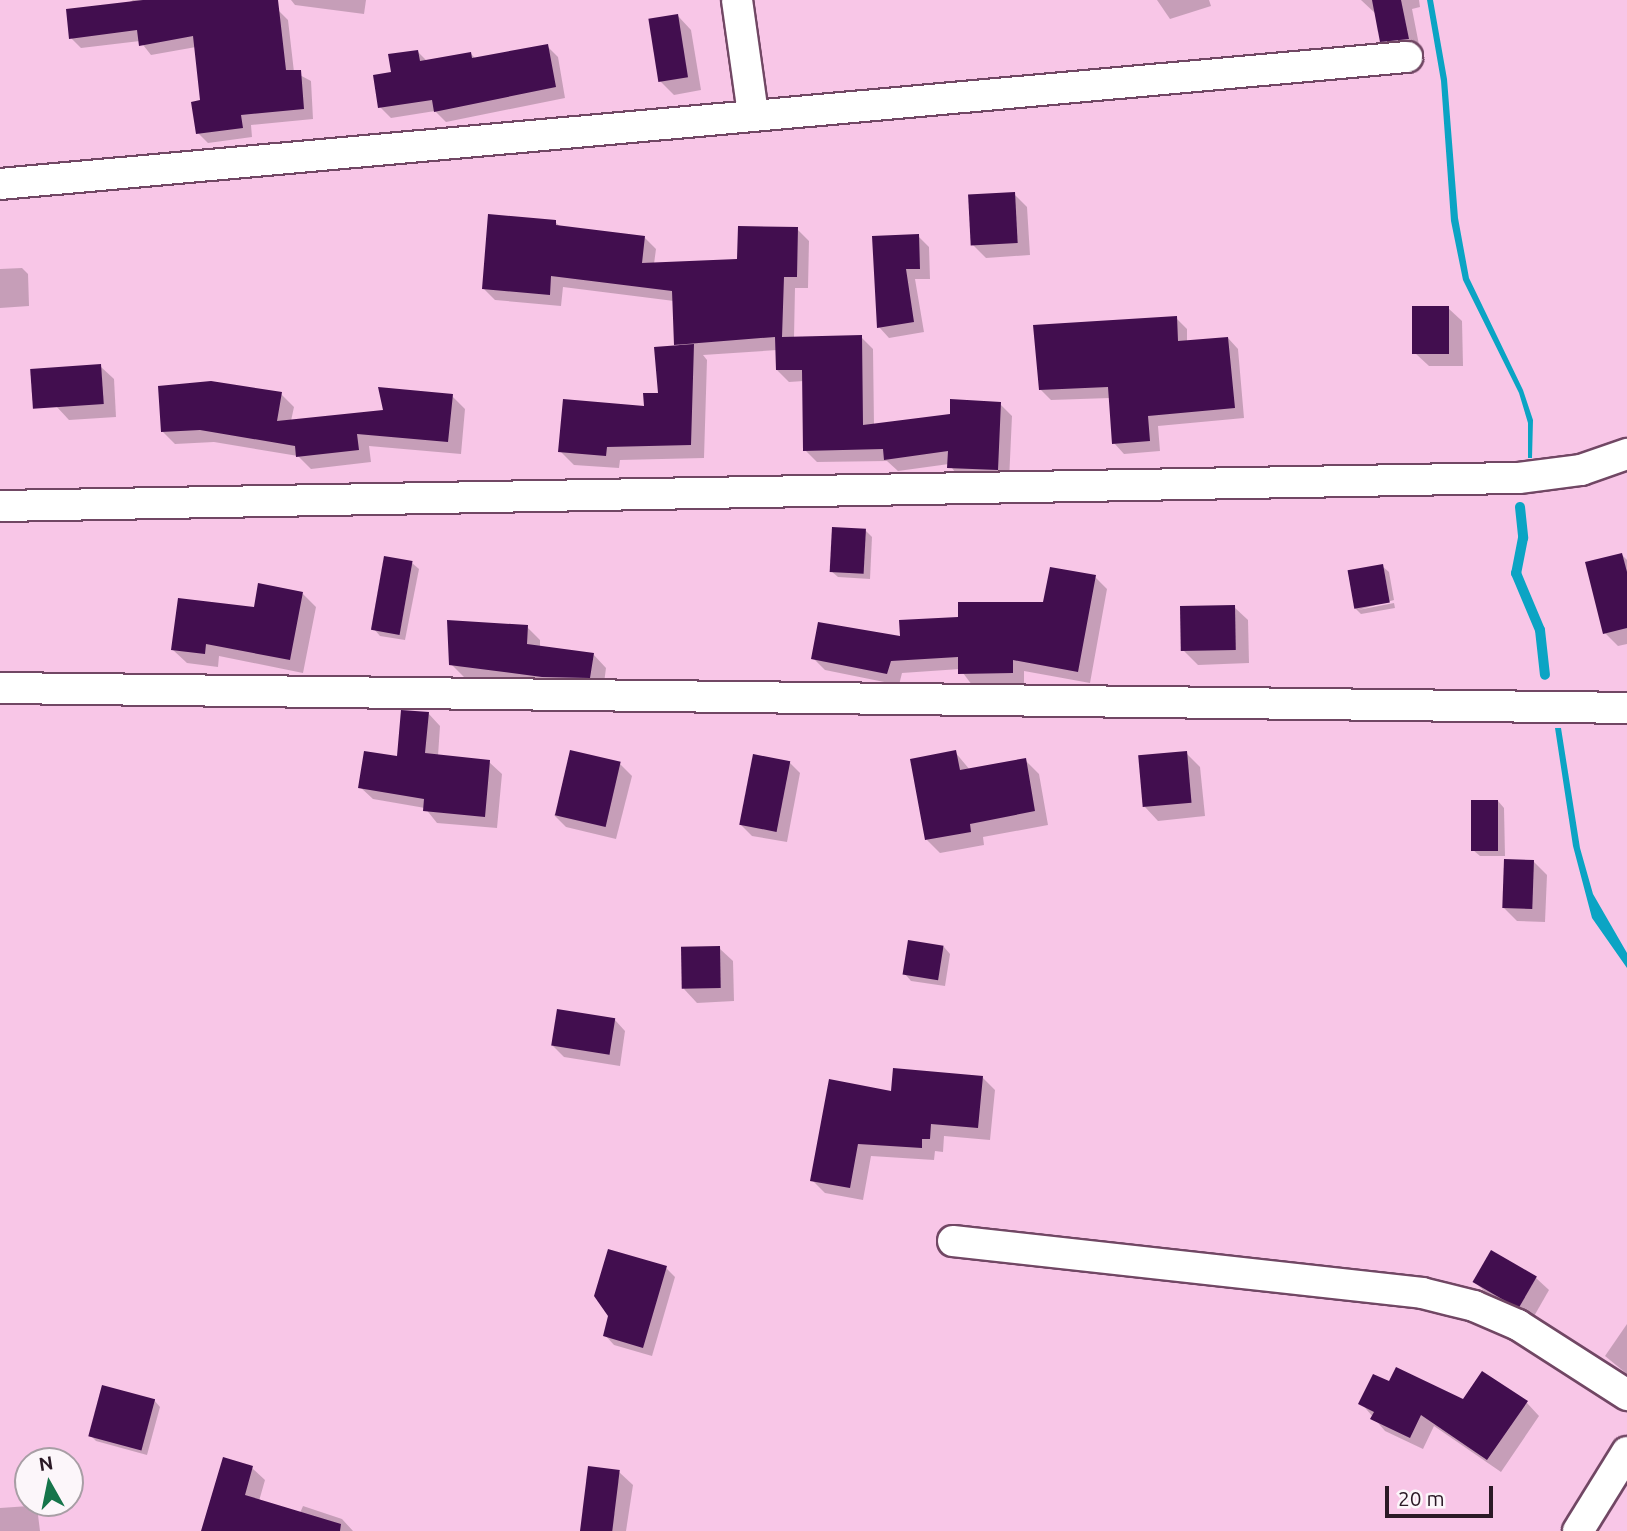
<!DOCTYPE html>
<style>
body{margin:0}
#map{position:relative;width:1627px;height:1531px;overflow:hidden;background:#f8c6e7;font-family:Ubuntu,sans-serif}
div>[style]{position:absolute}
.water>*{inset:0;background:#0ba4c4}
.shadow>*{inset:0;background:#0003}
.stream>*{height:10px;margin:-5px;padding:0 5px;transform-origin:5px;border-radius:5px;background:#0ba4c4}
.building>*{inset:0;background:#420e4f;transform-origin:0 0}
.roads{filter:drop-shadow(2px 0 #714764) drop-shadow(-2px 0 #714764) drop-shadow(0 2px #714764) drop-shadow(0 -2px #714764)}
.minor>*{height:30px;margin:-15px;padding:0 15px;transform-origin:15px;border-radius:15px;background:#fff}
span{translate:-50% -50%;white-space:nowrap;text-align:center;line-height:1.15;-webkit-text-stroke:7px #fcf6fa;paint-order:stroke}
.north{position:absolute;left:14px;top:1447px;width:70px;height:70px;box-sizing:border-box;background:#fcf6fa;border:2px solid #a89ea5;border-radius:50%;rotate:351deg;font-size:19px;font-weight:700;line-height:28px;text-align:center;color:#2b1926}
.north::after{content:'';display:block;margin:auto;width:24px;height:32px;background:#16754b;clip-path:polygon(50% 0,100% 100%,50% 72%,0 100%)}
.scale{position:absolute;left:1385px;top:1486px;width:108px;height:32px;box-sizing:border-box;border:4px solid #2b1926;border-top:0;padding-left:9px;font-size:21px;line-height:24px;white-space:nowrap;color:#2b1926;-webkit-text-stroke:5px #fcf6fa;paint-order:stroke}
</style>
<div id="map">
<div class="water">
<div style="clip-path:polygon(1427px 0,1433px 0,1447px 79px,1458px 218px,1469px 278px,1523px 390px,1533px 420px,1532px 458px,1528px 458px,1528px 423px,1519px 393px,1463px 280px,1451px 221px,1441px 81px)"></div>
<div style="clip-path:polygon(1555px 728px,1561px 728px,1580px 848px,1593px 894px,1627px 953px,1627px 968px,1592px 918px,1573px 846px)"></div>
</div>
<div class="shadow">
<div style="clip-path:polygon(133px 0,234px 0,278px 10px,288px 20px,294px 72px,311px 81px,313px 119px,251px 125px,252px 137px,208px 143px,198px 133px,202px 102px,196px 47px,151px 55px,140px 41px,81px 48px,71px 38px)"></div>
<div style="clip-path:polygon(291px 0,366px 0,364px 14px,295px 5px)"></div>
<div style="clip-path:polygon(1157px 0,1209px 0,1211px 6px,1170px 19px)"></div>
<div style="clip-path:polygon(1361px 0,1419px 0,1420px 7px,1412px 9px,1420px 50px,1395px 53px,1382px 41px,1377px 15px)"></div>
<div style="clip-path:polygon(678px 16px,691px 30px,701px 90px,674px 95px,660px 81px)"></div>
<div style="clip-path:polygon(547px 46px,558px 57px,565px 98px,446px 122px,435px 111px,391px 118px,380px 107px,393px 74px,418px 52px,427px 61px,471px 54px,476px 59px)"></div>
<div style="clip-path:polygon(1014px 194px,1027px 207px,1030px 255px,986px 258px,972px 244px)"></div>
<div style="clip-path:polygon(555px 222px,562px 228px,644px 237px,656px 249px,654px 264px,739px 260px,797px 229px,809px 241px,808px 288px,795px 288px,794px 338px,861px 337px,873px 349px,874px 425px,951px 416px,1000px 404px,1012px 416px,1009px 481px,961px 480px,949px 464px,898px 471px,887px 461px,817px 462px,805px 450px,804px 381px,789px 382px,777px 370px,777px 350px,703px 355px,707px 360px,704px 458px,620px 460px,619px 468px,574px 465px,560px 451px,645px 408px,659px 394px,679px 347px,674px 301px,563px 287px,561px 306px,495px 300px,483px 288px)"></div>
<div style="clip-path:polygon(918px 236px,929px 247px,930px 279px,915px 279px,924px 332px,889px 338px,879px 327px)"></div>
<div style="clip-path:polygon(22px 268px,28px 274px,29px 306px,0 308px,0 269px)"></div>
<div style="clip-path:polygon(1448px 308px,1462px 321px,1463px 366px,1429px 366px,1415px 353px)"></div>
<div style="clip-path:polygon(1176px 318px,1187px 329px,1187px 342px,1228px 338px,1238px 349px,1244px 418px,1158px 426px,1160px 451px,1124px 454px,1114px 443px,1110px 398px,1051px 400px,1040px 389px)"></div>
<div style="clip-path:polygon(100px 366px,114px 379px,116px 417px,69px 420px,56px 406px)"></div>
<div style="clip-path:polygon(281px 394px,294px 407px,291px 421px,385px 411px,452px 396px,465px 409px,461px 454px,369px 446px,371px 462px,311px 469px,298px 456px,214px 442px,175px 444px,162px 431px)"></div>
<div style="clip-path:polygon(865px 530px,872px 537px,870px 579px,838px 577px,831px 571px)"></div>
<div style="clip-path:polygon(1622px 555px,1627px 560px,1627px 644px,1618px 646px,1605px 633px)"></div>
<div style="clip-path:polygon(412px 563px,419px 569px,405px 640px,380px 636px,374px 629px)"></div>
<div style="clip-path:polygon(1382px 566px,1389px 572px,1394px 600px,1358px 610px,1394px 603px,1395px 608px,1361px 614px,1355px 608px)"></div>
<div style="clip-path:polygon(1095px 577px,1107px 589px,1090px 683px,1024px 671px,1024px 685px,972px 685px,960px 669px,902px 673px,899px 685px,825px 670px,813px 658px,902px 638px,960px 619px,1045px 604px)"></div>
<div style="clip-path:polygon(303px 594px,316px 607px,303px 673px,219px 656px,218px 667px,187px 663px,173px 650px,255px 609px)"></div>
<div style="clip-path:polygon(1234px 607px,1248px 620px,1249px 663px,1198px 665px,1184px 651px)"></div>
<div style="clip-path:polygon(527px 627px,540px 640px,540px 648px,593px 654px,606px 668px,603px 691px,557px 690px,465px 678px,451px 664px)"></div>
<div style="clip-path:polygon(428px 713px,440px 726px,438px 756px,489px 762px,502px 774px,497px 828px,437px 823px,425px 808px,373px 799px,360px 787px,399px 758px)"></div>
<div style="clip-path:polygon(955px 752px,970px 770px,1025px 760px,1039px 774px,1048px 825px,983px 837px,984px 845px,940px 853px,927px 840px)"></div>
<div style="clip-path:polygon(1186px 753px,1200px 767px,1205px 816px,1158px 821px,1145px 807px)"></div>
<div style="clip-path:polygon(789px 762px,800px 773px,787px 842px,752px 836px,741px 825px)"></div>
<div style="clip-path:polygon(620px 764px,632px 776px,616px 839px,566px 827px,554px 815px)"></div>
<div style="clip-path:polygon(1498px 801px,1504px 808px,1505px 856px,1480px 856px,1473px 850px)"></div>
<div style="clip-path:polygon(1533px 861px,1547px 875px,1545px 922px,1517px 921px,1503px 907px)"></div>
<div style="clip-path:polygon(944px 947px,950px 954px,945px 986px,911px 981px,905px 974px)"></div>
<div style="clip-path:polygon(719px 948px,733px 961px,734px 1001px,697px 1003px,684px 989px)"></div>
<div style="clip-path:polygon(615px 1020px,625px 1031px,620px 1066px,564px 1057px,553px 1046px)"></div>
<div style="clip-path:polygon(982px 1077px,995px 1090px,990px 1140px,944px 1136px,943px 1152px,935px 1151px,934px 1160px,871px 1156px,863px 1200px,825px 1193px,812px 1180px,893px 1093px)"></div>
<div style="clip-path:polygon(666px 1268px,675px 1277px,652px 1356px,614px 1345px,605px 1335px)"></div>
<div style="clip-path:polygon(1536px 1278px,1549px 1290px,1533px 1318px,1487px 1294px,1475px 1282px)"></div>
<div style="clip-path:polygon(1627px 1324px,1627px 1374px,1605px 1356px)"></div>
<div style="clip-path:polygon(1390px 1384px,1464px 1401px,1527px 1403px,1539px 1416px,1501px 1472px,1434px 1426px,1423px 1449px,1385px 1431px,1361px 1403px)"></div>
<div style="clip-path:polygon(154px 1400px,160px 1407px,147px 1455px,96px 1441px,90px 1435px)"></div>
<div style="clip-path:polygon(252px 1468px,265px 1480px,259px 1501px,300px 1513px,303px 1506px,342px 1519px,353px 1531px,209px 1531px)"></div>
<div style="clip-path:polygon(619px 1472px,633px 1485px,626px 1531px,581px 1531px)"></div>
<div style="clip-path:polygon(29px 1506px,38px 1515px,40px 1531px,0 1531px,0 1508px)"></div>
</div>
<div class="stream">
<div style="left:1520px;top:507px;width:31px;rotate:84deg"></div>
<div style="left:1523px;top:538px;width:36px;rotate:101deg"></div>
<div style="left:1516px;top:573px;width:62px;rotate:67.2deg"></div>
<div style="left:1540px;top:630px;width:45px;rotate:83.7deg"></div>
</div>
<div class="building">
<div style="clip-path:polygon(143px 0,278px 0,286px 70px,301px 70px,304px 109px,241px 115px,243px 128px,196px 134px,191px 102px,200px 100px,193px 36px,139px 46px,137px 30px,69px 39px,66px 9px)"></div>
<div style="clip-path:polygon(1372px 0,1401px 0,1409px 39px,1380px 42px)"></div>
<div style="left:678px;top:14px;width:64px;height:30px;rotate:81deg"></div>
<div style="clip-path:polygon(548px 44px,556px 87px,434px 112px,432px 100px,378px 108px,373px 75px,391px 72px,388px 54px,418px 50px,420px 61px,471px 52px,472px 58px)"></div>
<div style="left:1015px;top:192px;width:51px;height:47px;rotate:87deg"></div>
<div style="clip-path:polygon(488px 214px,556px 220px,556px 225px,645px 236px,642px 263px,737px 259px,738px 226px,798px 227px,797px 277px,784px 277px,782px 337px,862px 335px,863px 425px,950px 414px,950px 399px,1001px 402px,998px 470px,947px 468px,948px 451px,884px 460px,883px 449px,803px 451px,802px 370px,776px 370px,775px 337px,674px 345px,672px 291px,551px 276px,550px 295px,482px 289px)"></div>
<div style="clip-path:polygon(919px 234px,920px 269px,906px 269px,914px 322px,877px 328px,872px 236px)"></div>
<div style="left:1412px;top:306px;width:37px;height:48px"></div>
<div style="clip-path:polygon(1177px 316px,1178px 341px,1228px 337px,1235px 408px,1148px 416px,1150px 441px,1112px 444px,1108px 387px,1039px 390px,1033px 325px)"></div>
<div style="clip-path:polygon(694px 344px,691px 445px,607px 447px,606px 456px,558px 452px,563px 399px,644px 406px,643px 393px,658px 393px,654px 347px)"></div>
<div style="left:101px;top:364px;width:40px;height:71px;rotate:86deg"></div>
<div style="clip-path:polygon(211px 381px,282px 392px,277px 421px,383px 410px,378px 387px,453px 394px,448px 442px,357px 434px,359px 450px,296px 457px,295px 446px,200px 430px,161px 432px,158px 386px)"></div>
<div style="left:832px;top:527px;width:34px;height:45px;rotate:3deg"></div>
<div style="clip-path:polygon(1622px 553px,1627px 572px,1627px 628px,1603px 634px,1585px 562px)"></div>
<div style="left:384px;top:556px;width:29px;height:75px;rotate:10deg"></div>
<div style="left:1383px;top:564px;width:39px;height:36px;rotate:80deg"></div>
<div style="clip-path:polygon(1050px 567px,1096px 575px,1078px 672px,1013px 660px,1013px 673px,958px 674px,958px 657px,891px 661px,887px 674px,811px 659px,818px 622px,900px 636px,899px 620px,958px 617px,958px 602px,1043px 602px)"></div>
<div style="clip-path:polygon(258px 583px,303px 592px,290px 660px,206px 644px,205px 654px,171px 650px,178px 598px,254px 607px)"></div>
<div style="left:1235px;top:605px;width:45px;height:55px;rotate:89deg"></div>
<div style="clip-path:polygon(447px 620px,528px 625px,527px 644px,594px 653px,590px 678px,542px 677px,449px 665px)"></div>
<div style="clip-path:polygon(401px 710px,429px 712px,425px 753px,490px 760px,485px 817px,423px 811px,424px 799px,358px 788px,364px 751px,397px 756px)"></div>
<div style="left:570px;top:750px;width:52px;height:67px;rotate:13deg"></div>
<div style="clip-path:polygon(956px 750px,960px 770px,1026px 758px,1035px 811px,970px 824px,971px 832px,925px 840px,910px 759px)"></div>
<div style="left:1187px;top:751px;width:52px;height:49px;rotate:85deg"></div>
<div style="left:753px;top:754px;width:38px;height:72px;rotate:11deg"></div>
<div style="left:1471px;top:800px;width:27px;height:51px"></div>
<div style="left:1504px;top:859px;width:30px;height:49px;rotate:2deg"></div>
<div style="left:908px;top:940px;width:36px;height:35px;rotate:9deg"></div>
<div style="left:720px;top:946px;width:42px;height:39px;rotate:89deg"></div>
<div style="left:557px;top:1009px;width:59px;height:37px;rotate:9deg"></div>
<div style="clip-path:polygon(893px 1068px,983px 1076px,978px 1128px,931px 1124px,930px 1139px,922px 1139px,922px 1148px,858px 1144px,850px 1188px,810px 1181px,829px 1079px,891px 1091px)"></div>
<div style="clip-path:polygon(608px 1249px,667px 1266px,643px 1348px,603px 1336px,608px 1316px,594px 1296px)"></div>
<div style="left:1491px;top:1250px;width:53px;height:37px;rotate:30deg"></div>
<div style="clip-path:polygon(1396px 1367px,1463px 1399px,1482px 1371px,1528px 1401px,1487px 1460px,1421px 1415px,1410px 1438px,1370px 1419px,1374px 1412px,1358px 1404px,1373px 1374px,1389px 1381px)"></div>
<div style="left:102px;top:1385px;width:55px;height:53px;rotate:15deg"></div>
<div style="clip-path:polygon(223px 1457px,253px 1466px,245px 1495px,341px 1524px,340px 1531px,201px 1531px)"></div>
<div style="left:588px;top:1466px;width:32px;height:66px;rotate:7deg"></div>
</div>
<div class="roads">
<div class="minor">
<div style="left:737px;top:0;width:115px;rotate:82deg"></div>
<div style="left:0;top:184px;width:1413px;rotate:-5.16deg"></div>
<div style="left:0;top:506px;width:1519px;rotate:-1.06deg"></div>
<div style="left:1519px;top:478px;width:63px;rotate:-7.4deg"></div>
<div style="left:1581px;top:470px;width:49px;rotate:-19.2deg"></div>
<div style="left:0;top:688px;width:1627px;rotate:0.7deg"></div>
<div style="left:953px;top:1241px;width:472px;rotate:6.3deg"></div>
<div style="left:1422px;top:1293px;width:54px;rotate:14deg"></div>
<div style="left:1474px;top:1306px;width:48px;rotate:23.4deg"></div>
<div style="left:1518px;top:1325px;width:130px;rotate:32.7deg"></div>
<div style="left:1578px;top:1531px;width:93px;rotate:-58.2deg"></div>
</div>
</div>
<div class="north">N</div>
<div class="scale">20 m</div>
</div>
